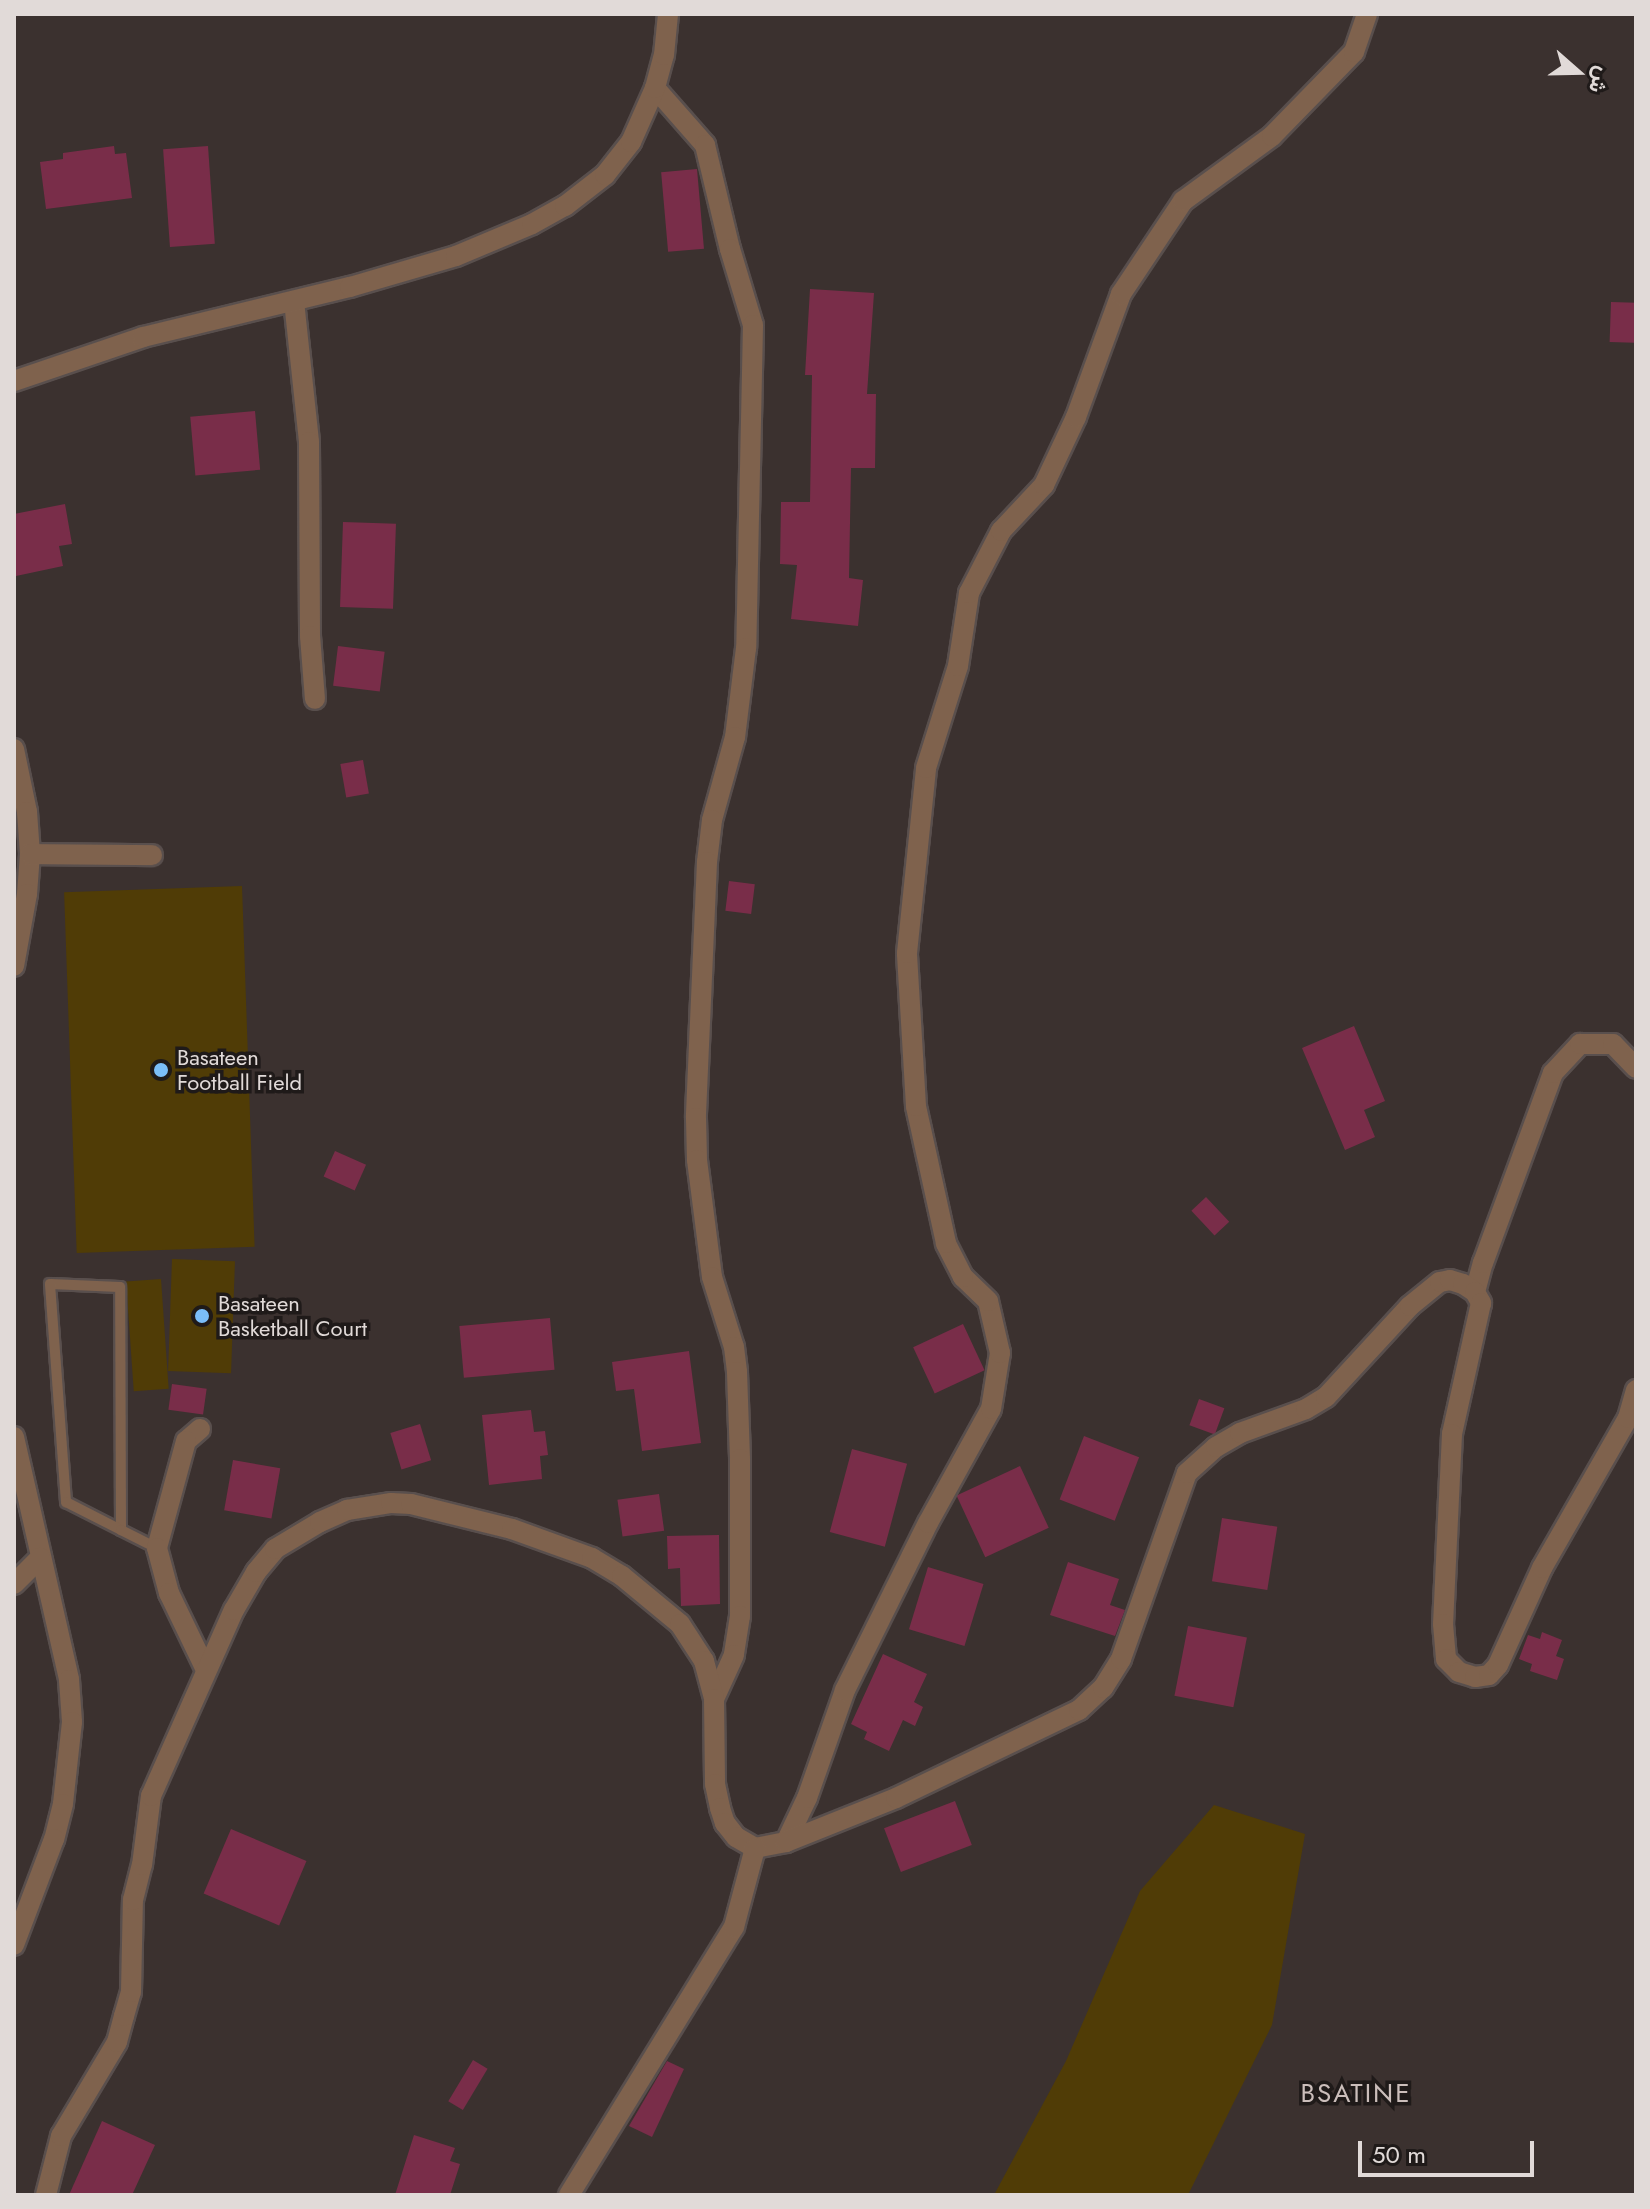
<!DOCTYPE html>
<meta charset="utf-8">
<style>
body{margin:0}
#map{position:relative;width:1650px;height:2209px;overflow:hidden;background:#3b312f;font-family:Jost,Vazirmatn,sans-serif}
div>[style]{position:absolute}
.green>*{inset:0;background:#503c06;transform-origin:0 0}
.building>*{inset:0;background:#792d49;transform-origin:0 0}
.roads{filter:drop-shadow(2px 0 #594f4d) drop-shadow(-2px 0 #594f4d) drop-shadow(0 2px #594f4d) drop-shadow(0 -2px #594f4d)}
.service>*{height:10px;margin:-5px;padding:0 5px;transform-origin:5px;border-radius:5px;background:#7f624d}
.minor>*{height:20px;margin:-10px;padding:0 10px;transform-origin:10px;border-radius:10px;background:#7f624d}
.dots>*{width:22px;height:22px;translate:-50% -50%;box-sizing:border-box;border:4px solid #1f1a19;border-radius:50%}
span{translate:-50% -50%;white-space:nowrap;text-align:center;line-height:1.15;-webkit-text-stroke:7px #1f1a19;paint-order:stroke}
.poi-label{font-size:22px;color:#e1dad8}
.left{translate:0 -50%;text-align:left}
.quarter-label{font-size:26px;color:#cbbebb;letter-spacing:2px}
.frame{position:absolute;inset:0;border:16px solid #e1dad8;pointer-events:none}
.north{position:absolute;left:1538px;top:32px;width:80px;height:80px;-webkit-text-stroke:6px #1f1a19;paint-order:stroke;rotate:110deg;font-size:22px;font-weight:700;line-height:32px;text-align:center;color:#e1dad8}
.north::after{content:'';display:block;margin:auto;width:28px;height:36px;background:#e1dad8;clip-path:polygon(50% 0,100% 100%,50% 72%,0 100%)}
.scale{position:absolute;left:1358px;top:2141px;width:176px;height:36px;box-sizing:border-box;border:4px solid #e1dad8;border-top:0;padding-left:10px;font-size:24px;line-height:28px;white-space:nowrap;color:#e1dad8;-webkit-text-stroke:6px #1f1a19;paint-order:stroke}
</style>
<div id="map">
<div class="green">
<div style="left:242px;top:886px;width:361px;height:178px;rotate:88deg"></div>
<div style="left:172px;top:1259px;width:63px;height:112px;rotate:2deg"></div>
<div style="left:161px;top:1279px;width:110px;height:35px;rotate:86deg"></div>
<div style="clip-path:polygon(1214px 1805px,1305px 1834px,1272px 2025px,1188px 2195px,994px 2195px,1066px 2061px,1140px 1891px)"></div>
</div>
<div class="building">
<div style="clip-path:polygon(114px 146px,115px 154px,126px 153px,132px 198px,46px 209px,40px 162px,63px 159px,63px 153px)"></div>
<div style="left:208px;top:146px;width:98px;height:45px;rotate:86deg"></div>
<div style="left:697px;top:169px;width:80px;height:36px;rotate:85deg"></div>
<div style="clip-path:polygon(810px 289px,874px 293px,867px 394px,876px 394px,875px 468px,851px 468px,849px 578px,863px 580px,858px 626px,791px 619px,797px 565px,780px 564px,781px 502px,810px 502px,812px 375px,805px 375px)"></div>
<div style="left:1611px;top:302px;width:25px;height:40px;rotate:2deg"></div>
<div style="left:255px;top:411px;width:59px;height:65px;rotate:85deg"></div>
<div style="clip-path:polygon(65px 504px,72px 544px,59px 546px,63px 566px,16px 576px,14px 514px)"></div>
<div style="left:343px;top:522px;width:53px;height:85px;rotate:2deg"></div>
<div style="left:338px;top:646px;width:47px;height:40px;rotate:7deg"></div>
<div style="left:363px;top:760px;width:34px;height:23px;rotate:80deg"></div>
<div style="left:729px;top:881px;width:26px;height:30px;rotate:7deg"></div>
<div style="clip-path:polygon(1354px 1026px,1385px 1101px,1364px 1110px,1375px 1137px,1345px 1150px,1302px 1048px)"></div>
<div style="left:335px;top:1151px;width:34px;height:28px;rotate:24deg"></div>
<div style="left:1206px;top:1197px;width:34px;height:20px;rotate:47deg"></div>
<div style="left:550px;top:1318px;width:52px;height:91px;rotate:85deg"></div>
<div style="left:963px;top:1324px;width:51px;height:55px;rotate:65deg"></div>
<div style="clip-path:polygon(689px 1351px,701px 1443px,642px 1451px,634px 1389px,616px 1391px,612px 1362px)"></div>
<div style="left:172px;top:1384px;width:35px;height:26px;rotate:8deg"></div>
<div style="left:1199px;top:1399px;width:27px;height:28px;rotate:20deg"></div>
<div style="clip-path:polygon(531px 1410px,534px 1432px,545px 1431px,548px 1455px,540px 1456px,542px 1479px,489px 1485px,482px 1415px)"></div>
<div style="left:420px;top:1424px;width:38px;height:31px;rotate:73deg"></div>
<div style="left:1084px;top:1436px;width:59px;height:68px;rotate:21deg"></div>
<div style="left:852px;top:1449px;width:57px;height:86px;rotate:15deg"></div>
<div style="left:233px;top:1460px;width:48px;height:51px;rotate:10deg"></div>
<div style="left:1020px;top:1466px;width:68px;height:70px;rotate:65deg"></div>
<div style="left:659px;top:1494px;width:37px;height:42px;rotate:82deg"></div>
<div style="left:1222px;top:1518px;width:56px;height:64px;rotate:9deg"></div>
<div style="clip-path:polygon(719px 1535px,720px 1604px,681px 1606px,680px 1568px,668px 1569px,667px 1536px)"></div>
<div style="clip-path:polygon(1068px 1562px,1119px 1579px,1110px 1605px,1125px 1610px,1115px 1636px,1050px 1615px)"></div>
<div style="left:928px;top:1567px;width:58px;height:65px;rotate:17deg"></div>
<div style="left:1188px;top:1626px;width:60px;height:71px;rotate:11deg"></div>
<div style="clip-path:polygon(1542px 1632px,1562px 1640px,1556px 1656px,1564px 1659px,1557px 1680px,1530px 1671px,1532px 1664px,1519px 1659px,1528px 1635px,1540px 1639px)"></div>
<div style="clip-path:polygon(883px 1654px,927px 1674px,914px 1702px,923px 1707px,915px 1726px,903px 1720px,889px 1751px,864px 1739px,867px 1732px,851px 1724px)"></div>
<div style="left:955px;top:1801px;width:47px;height:76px;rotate:69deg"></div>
<div style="left:231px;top:1829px;width:82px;height:70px;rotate:23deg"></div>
<div style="left:473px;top:2060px;width:17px;height:48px;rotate:31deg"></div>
<div style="clip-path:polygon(667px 2061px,684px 2069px,652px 2137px,629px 2126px)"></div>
<div style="clip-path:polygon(102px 2121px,155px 2145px,132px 2195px,69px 2195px)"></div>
<div style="clip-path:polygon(414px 2135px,455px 2148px,450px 2161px,460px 2164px,450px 2195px,395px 2195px)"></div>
</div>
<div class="roads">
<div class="service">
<div style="left:121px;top:1530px;width:243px;rotate:-90.2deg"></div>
<div style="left:120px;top:1287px;width:70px;rotate:-177.5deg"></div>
<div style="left:50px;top:1284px;width:219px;rotate:85.8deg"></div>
<div style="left:66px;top:1502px;width:62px;rotate:27deg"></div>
<div style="left:121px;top:1530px;width:40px;rotate:26.6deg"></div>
</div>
<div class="minor">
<div style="left:655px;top:88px;width:76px;rotate:48.7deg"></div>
<div style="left:705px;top:145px;width:107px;rotate:76.5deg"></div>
<div style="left:730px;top:249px;width:79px;rotate:73.2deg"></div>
<div style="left:753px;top:325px;width:323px;rotate:91.2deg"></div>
<div style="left:746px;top:648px;width:90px;rotate:97deg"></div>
<div style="left:735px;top:737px;width:86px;rotate:105.5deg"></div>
<div style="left:712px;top:820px;width:42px;rotate:96.8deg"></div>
<div style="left:707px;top:862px;width:256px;rotate:92.5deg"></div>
<div style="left:696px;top:1118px;width:42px;rotate:88.6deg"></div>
<div style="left:697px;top:1160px;width:118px;rotate:82.7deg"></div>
<div style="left:712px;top:1277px;width:73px;rotate:72.6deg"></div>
<div style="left:734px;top:1347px;width:25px;rotate:83deg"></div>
<div style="left:737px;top:1372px;width:87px;rotate:88deg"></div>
<div style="left:740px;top:1459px;width:157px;rotate:90deg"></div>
<div style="left:740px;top:1616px;width:39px;rotate:99deg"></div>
<div style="left:734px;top:1655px;width:48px;rotate:114.4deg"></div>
<div style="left:294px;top:301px;width:142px;rotate:83.9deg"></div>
<div style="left:309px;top:442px;width:194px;rotate:89.7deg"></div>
<div style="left:310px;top:636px;width:63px;rotate:85.5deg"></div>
<div style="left:14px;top:381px;width:136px;rotate:-18.8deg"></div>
<div style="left:143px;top:337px;width:213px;rotate:-13.6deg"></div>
<div style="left:350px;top:287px;width:110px;rotate:-16.3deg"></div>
<div style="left:456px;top:256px;width:82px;rotate:-22.8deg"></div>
<div style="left:532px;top:224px;width:38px;rotate:-29deg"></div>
<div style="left:565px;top:206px;width:51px;rotate:-37.8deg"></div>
<div style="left:605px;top:175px;width:42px;rotate:-51.8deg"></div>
<div style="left:631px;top:142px;width:59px;rotate:-66deg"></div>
<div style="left:655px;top:88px;width:34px;rotate:-75deg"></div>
<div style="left:664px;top:55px;width:41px;rotate:-84.4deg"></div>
<div style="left:14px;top:749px;width:64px;rotate:78.3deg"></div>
<div style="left:27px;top:812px;width:42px;rotate:85.9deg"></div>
<div style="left:30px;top:854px;width:40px;rotate:94.3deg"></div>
<div style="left:27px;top:894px;width:73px;rotate:100.2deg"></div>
<div style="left:30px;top:854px;width:122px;rotate:0.5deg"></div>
<div style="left:1475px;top:1292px;width:30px;rotate:-75deg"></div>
<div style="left:1483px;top:1263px;width:202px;rotate:-69.8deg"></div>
<div style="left:1553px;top:1073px;width:40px;rotate:-47deg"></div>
<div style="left:1580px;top:1044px;width:33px"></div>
<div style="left:1613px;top:1044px;width:33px;rotate:46deg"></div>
<div style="left:200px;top:1429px;width:18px;rotate:139deg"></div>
<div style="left:186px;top:1441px;width:111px;rotate:105.2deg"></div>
<div style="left:157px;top:1548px;width:47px;rotate:75.1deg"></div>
<div style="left:169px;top:1593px;width:85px;rotate:64.3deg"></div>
<div style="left:14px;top:1437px;width:249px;rotate:77.2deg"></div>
<div style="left:69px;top:1680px;width:42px;rotate:85.9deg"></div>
<div style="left:72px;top:1722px;width:82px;rotate:96.3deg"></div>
<div style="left:63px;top:1804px;width:36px;rotate:104deg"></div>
<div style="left:54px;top:1839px;width:113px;rotate:110.7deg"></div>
<div style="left:14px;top:1584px;width:37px;rotate:-45deg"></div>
<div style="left:786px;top:1842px;width:49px;rotate:-64.5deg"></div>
<div style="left:807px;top:1798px;width:114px;rotate:-70.6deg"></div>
<div style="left:845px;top:1690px;width:186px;rotate:-63.6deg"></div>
<div style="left:928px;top:1523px;width:130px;rotate:-61.1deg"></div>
<div style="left:991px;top:1409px;width:57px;rotate:-80.9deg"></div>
<div style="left:1000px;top:1353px;width:53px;rotate:-103deg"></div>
<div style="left:988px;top:1301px;width:35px;rotate:-136deg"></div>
<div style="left:963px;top:1277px;width:38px;rotate:-117deg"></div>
<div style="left:946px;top:1243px;width:140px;rotate:-102.4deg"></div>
<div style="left:916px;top:1106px;width:153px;rotate:-93.4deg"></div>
<div style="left:907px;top:953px;width:186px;rotate:-84.1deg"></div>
<div style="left:926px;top:768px;width:107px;rotate:-72.6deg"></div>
<div style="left:958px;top:666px;width:74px;rotate:-81.4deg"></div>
<div style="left:969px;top:593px;width:70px;rotate:-62.7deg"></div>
<div style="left:1001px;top:531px;width:63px;rotate:-46.9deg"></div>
<div style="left:1044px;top:485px;width:75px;rotate:-64.8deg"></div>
<div style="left:1076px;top:417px;width:131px;rotate:-69.9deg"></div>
<div style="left:1121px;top:294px;width:112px;rotate:-56.3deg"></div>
<div style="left:1183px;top:201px;width:110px;rotate:-36.1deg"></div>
<div style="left:1272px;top:136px;width:117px;rotate:-45.7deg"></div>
<div style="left:1354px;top:52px;width:40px;rotate:-71.1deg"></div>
<div style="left:46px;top:2195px;width:61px;rotate:-75.7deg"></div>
<div style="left:61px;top:2136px;width:109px;rotate:-59.2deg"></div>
<div style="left:117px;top:2042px;width:27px;rotate:-75deg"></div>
<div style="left:124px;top:2016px;width:25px;rotate:-74deg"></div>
<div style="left:131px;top:1992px;width:92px;rotate:-88.8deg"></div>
<div style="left:133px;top:1900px;width:36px;rotate:-76deg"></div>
<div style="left:142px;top:1865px;width:70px;rotate:-82.6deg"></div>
<div style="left:151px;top:1796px;width:204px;rotate:-66deg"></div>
<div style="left:234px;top:1610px;width:44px;rotate:-59.9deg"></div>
<div style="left:256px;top:1572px;width:30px;rotate:-50deg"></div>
<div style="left:275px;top:1549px;width:52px;rotate:-31deg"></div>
<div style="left:320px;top:1522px;width:30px;rotate:-24deg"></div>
<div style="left:347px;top:1510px;width:45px;rotate:-9deg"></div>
<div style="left:391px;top:1503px;width:20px;rotate:3deg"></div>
<div style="left:411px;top:1504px;width:104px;rotate:13.9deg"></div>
<div style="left:512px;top:1529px;width:85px;rotate:19.9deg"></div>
<div style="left:592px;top:1558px;width:35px;rotate:31deg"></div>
<div style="left:622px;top:1576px;width:75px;rotate:39.6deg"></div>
<div style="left:680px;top:1624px;width:44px;rotate:57deg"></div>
<div style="left:704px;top:1661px;width:39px;rotate:75deg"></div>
<div style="left:714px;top:1699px;width:85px;rotate:89.3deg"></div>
<div style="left:715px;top:1784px;width:25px;rotate:78deg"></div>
<div style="left:720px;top:1808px;width:16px;rotate:72deg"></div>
<div style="left:725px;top:1823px;width:18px;rotate:52deg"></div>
<div style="left:736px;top:1837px;width:22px;rotate:30deg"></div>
<div style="left:755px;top:1848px;width:32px;rotate:-11deg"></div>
<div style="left:786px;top:1842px;width:118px;rotate:-21.8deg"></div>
<div style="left:896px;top:1798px;width:203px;rotate:-25.7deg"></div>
<div style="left:1079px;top:1710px;width:33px;rotate:-43deg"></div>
<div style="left:1103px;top:1688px;width:34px;rotate:-58deg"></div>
<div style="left:1121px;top:1659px;width:197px;rotate:-70.5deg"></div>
<div style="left:1187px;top:1473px;width:39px;rotate:-42deg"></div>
<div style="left:1216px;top:1447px;width:28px;rotate:-30deg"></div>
<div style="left:1240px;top:1433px;width:70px;rotate:-20deg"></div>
<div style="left:1306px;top:1409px;width:23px;rotate:-31deg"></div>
<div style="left:1326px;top:1397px;width:124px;rotate:-47.3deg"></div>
<div style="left:1410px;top:1306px;width:38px;rotate:-39deg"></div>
<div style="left:1440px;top:1282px;width:10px;rotate:-11deg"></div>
<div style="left:1450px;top:1280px;width:14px;rotate:17deg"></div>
<div style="left:1463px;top:1284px;width:14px;rotate:34deg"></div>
<div style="left:1475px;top:1292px;width:13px;rotate:61deg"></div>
<div style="left:1481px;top:1303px;width:134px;rotate:102.5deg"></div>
<div style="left:1452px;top:1434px;width:190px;rotate:92.7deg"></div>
<div style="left:1443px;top:1624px;width:35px;rotate:85deg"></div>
<div style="left:1446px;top:1659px;width:18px;rotate:45deg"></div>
<div style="left:1459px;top:1672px;width:17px;rotate:17deg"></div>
<div style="left:1475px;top:1677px;width:14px;rotate:-8deg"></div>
<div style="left:1489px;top:1675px;width:13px;rotate:-48deg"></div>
<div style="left:1498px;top:1665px;width:107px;rotate:-65.6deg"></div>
<div style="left:1542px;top:1568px;width:173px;rotate:-60.2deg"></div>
<div style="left:1628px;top:1418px;width:29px;rotate:-74deg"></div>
<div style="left:569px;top:2195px;width:315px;rotate:-58.4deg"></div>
<div style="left:734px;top:1927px;width:82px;rotate:-75.1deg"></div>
</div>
</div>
<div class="dots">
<div style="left:161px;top:1070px;background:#7bbef8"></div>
<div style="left:202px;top:1316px;background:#7bbef8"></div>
</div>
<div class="poi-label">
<span class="left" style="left:177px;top:1070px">Basateen<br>Football Field</span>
<span class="left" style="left:218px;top:1316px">Basateen<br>Basketball Court</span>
</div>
<div class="quarter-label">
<span style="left:1356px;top:2094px">BSATINE</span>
</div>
<div class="frame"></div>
<div class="north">ش</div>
<div class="scale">50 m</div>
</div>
